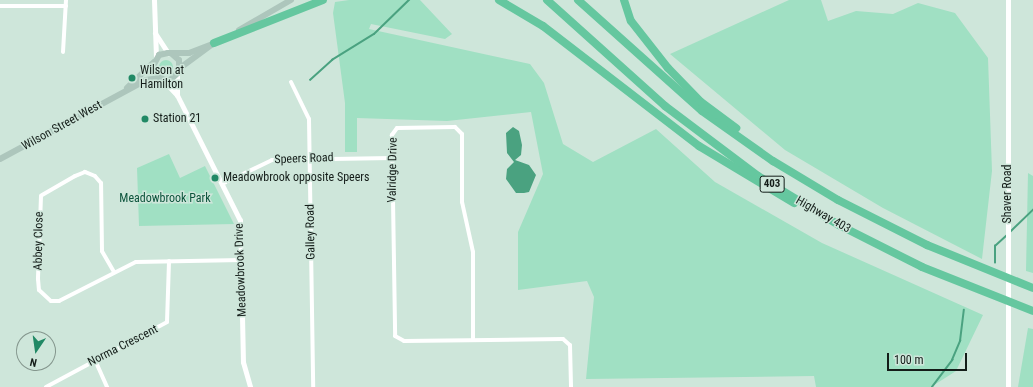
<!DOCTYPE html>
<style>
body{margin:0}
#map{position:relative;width:1033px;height:387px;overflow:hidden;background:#cee6da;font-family:"Roboto Condensed",sans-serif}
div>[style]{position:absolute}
.green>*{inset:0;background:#a0e0c3}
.round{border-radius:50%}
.water>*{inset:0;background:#4aa280}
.stream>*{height:1.5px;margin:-0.75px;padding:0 0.75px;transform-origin:0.75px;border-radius:0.75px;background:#4aa280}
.minor>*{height:4px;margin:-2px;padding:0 2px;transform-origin:2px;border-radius:2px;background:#fff}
.tertiary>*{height:5px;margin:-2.5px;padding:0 2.5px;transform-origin:2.5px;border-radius:2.5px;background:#fff}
.secondary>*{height:6px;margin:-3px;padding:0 3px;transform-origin:3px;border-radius:3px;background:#adc6bc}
.motorway>*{height:8px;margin:-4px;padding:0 4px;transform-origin:4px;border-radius:4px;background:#65c79f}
.dots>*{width:11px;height:11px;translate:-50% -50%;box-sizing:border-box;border:2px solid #cee6da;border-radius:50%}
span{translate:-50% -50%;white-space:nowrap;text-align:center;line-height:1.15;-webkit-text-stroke:3px #cee6da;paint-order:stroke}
.shield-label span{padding:1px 3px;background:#cee6da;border:1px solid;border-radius:3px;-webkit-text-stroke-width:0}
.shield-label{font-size:11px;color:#141d19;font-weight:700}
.poi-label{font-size:12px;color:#141d19}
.left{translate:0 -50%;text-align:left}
.street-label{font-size:12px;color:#141d19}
.park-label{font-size:12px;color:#0c543c}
.north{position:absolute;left:16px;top:331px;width:40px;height:40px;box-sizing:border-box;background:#cee6da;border:1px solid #84968d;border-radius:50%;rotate:193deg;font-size:11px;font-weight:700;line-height:16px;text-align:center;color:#141d19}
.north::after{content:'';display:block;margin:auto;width:14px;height:18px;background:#218965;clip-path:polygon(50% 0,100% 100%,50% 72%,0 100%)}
.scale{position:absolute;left:887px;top:353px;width:80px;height:18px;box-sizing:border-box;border:2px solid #141d19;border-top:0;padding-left:5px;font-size:12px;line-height:14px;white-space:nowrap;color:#141d19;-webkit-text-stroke:3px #cee6da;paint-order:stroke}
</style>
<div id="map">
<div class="green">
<div style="clip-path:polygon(349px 0,420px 0,452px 34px,445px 39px,371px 24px,369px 29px,530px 64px,544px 83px,563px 144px,593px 162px,656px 129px,715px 182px,822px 243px,983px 315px,956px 371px,931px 387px,816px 387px,814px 376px,586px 379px,594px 297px,587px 281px,518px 290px,518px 232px,543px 174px,531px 112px,447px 121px,357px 118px,357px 152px,345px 152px,345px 103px,333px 13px,335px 2px)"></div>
<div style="clip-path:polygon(789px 0,821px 0,828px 21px,856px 11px,893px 14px,918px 3px,955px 13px,988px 58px,992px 171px,982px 259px,883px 208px,785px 150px,670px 54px)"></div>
<div class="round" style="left:159px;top:60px;width:14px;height:14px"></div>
<div style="clip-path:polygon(169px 154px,180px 178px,205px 166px,234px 224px,139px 226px,137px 168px)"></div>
<div style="clip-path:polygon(1028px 173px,1033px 176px,1033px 273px,1026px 271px)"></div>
<div style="clip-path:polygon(1028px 328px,1033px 329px,1033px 387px,1018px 387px)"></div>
</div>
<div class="water">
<div style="clip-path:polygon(513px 127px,519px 131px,522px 145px,521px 155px,515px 160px,529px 165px,536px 175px,529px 192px,524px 193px,516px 193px,506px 179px,507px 169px,514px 162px,507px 153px,506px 133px)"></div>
</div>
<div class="stream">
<div style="left:310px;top:80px;width:30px;rotate:-42deg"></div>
<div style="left:332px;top:60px;width:49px;rotate:-31.8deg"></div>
<div style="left:374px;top:34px;width:49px;rotate:-44.2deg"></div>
<div style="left:1010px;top:232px;width:32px;rotate:-44deg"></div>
<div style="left:995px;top:263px;width:17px;rotate:-90deg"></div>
<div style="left:995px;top:246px;width:15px;rotate:-42deg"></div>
<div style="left:932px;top:387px;width:34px;rotate:-53deg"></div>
<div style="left:952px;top:360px;width:21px;rotate:-67deg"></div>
<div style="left:960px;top:341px;width:31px;rotate:-83deg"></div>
</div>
<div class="minor">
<div style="left:0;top:6px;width:66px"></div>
<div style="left:63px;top:52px;width:52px;rotate:-86.7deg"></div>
<div style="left:291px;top:82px;width:41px;rotate:64.1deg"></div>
<div style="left:309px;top:119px;width:268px;rotate:89.1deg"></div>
<div style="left:222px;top:184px;width:55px;rotate:-25.6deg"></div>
<div style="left:272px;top:160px;width:120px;rotate:-1deg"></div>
<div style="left:114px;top:272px;width:24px;rotate:-120deg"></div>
<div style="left:102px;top:251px;width:68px;rotate:-90.8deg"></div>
<div style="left:101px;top:183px;width:9px;rotate:-131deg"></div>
<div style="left:95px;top:176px;width:11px;rotate:-158deg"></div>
<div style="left:85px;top:172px;width:11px;rotate:158deg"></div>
<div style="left:75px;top:176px;width:39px;rotate:150deg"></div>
<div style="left:41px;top:196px;width:83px;rotate:92.1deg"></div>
<div style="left:38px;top:279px;width:11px;rotate:85deg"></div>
<div style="left:39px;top:290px;width:16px;rotate:43deg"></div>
<div style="left:51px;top:301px;width:8px"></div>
<div style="left:59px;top:301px;width:86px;rotate:-26.9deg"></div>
<div style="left:136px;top:262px;width:106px;rotate:-1.1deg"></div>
<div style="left:473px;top:340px;width:88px;rotate:-90deg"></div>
<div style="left:473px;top:252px;width:51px;rotate:-102.4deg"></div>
<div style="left:462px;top:202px;width:68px;rotate:-90deg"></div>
<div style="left:462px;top:134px;width:10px;rotate:-135deg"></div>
<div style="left:455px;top:127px;width:58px;rotate:179deg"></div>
<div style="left:397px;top:128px;width:9px;rotate:126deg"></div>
<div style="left:392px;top:135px;width:201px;rotate:89.1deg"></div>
<div style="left:395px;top:336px;width:10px;rotate:29deg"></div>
<div style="left:404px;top:341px;width:159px;rotate:-0.7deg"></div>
<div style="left:563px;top:339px;width:9px;rotate:41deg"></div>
<div style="left:570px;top:345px;width:42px;rotate:88.6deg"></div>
<div style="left:95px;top:360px;width:30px;rotate:66deg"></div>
<div style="left:46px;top:387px;width:137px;rotate:-28.2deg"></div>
<div style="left:167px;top:322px;width:61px;rotate:-88.1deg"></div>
</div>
<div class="tertiary">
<div style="left:154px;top:0;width:58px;rotate:88deg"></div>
<div style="left:1008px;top:0;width:387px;rotate:90deg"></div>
<div style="left:155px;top:33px;width:24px;rotate:57deg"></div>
<div style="left:162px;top:79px;width:22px;rotate:47deg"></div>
<div style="left:177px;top:95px;width:140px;rotate:63.3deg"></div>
<div style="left:240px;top:220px;width:142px;rotate:88.8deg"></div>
<div style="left:243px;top:362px;width:26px;rotate:74deg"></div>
<div style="left:177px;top:95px;width:20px;rotate:-90deg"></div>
</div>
<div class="secondary">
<div style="left:239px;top:30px;width:60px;rotate:-30deg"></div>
<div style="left:172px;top:54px;width:9px;rotate:41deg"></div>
<div style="left:179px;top:60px;width:12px;rotate:90deg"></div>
<div style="left:179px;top:72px;width:12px;rotate:138deg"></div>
<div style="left:170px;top:80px;width:8px;rotate:-173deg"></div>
<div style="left:162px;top:79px;width:16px;rotate:-125deg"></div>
<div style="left:153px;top:66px;width:13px;rotate:-61deg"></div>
<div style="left:159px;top:55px;width:9px;rotate:-13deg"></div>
<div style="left:168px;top:53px;width:21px"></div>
<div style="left:189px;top:53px;width:30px;rotate:-21deg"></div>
<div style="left:180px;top:68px;width:42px;rotate:-36.3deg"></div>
<div style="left:127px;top:88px;width:37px;rotate:-44deg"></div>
<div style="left:0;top:159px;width:166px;rotate:-28.4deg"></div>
<div style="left:146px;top:80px;width:13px;rotate:-9deg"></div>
</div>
<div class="motorway">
<div style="left:499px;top:0;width:51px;rotate:30.6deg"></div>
<div style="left:543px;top:26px;width:197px;rotate:37.6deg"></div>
<div style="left:699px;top:146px;width:111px;rotate:31deg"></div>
<div style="left:547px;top:0;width:159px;rotate:41.9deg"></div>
<div style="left:665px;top:106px;width:116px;rotate:37deg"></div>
<div style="left:758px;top:176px;width:95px;rotate:31.2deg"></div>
<div style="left:839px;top:225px;width:93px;rotate:26.8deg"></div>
<div style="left:922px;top:267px;width:119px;rotate:21.6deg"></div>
<div style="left:578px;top:0;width:166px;rotate:41.8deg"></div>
<div style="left:702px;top:111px;width:87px;rotate:35.2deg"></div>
<div style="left:773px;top:161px;width:76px;rotate:31deg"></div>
<div style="left:838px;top:200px;width:100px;rotate:26.8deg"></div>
<div style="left:927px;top:245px;width:114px;rotate:22.1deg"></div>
<div style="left:624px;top:0;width:22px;rotate:72deg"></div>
<div style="left:631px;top:21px;width:60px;rotate:51.8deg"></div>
<div style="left:668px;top:68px;width:47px;rotate:45.9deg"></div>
<div style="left:701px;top:102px;width:44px;rotate:36.6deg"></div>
<div style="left:214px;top:43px;width:117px;rotate:-21.5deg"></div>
</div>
<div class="dots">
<div style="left:132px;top:78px;background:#218965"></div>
<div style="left:145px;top:119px;background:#218965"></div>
<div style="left:215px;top:178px;background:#218965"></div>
</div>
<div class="shield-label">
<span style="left:772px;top:184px">403</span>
</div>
<div class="poi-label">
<span class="left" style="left:140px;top:78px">Wilson at<br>Hamilton</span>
<span class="left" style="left:153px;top:119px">Station 21</span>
<span class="left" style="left:223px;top:178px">Meadowbrook opposite Speers</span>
</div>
<div class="street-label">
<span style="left:62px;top:126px;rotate:-29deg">Wilson Street West</span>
<span style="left:304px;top:159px;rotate:-2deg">Speers Road</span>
<span style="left:393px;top:170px;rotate:-89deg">Valridge Drive</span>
<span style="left:1008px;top:194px;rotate:-90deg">Shaver Road</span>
<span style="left:823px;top:215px;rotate:30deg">Highway 403</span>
<span style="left:311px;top:232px;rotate:-91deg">Galley Road</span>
<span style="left:39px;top:241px;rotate:-89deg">Abbey Close</span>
<span style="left:241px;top:270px;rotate:-92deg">Meadowbrook Drive</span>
<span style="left:123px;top:346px;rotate:-27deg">Norma Crescent</span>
</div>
<div class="park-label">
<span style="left:165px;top:199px">Meadowbrook Park</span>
</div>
<div class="north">N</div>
<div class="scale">100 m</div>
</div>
